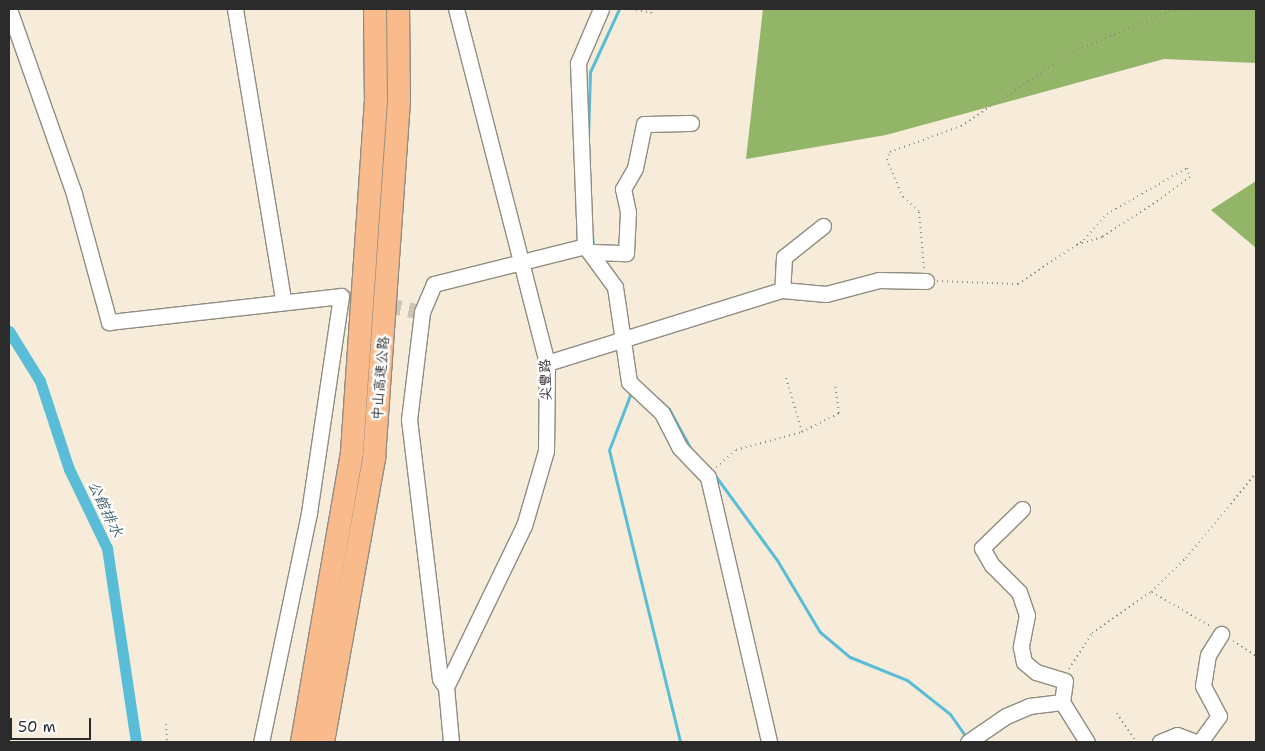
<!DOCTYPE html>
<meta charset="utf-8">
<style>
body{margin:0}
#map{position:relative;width:1265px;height:751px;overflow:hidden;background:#f6ecd9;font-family:"Shantell Sans","LXGW WenKai TC",sans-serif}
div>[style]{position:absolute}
.forest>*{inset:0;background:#93b568}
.stream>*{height:3px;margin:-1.5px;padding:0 1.5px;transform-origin:1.5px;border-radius:1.5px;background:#59bdd7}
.canal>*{height:11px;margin:-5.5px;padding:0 5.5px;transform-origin:5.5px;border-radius:5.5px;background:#59bdd7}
.minor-tunnel>*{height:15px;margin-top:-7.5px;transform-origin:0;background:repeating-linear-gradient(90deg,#cdc5b6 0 15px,transparent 0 23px)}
.path>*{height:2px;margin-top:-1px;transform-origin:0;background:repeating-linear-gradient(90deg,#908c82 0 1px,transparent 0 5px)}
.roads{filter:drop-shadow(1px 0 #908c82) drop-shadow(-1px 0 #908c82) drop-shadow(0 1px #908c82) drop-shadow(0 -1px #908c82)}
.minor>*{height:15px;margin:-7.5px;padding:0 7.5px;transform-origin:7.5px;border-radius:7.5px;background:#fff}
.highway>*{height:22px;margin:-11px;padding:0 11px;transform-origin:11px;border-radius:11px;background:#fabb8c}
span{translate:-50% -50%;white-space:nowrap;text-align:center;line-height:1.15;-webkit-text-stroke:5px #fff;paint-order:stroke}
.street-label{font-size:14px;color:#2b2b2b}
.water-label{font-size:15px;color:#3b5e67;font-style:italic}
.frame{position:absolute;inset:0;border:10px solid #2b2b2b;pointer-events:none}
.scale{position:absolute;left:10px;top:718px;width:81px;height:22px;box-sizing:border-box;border:2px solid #2b2b2b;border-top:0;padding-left:6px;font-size:15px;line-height:18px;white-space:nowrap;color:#2b2b2b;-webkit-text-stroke:4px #fff;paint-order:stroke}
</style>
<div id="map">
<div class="forest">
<div style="clip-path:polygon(763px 9px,1256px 9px,1256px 63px,1164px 59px,886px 135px,746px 159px)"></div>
<div style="clip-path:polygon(1256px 181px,1256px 248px,1211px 210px)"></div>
</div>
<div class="stream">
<div style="left:588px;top:140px;width:68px;rotate:-88.3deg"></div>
<div style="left:590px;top:72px;width:69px;rotate:-65.3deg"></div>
<div style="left:592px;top:234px;width:12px;rotate:85deg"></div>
<div style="left:632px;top:390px;width:64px;rotate:111deg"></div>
<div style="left:609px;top:450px;width:301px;rotate:76.3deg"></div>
<div style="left:658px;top:399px;width:15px;rotate:42deg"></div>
<div style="left:669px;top:409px;width:48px;rotate:61.3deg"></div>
<div style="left:714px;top:474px;width:107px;rotate:53.8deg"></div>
<div style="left:777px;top:560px;width:84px;rotate:59.2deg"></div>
<div style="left:820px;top:632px;width:39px;rotate:40deg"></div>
<div style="left:850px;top:657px;width:61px;rotate:22deg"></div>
<div style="left:907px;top:680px;width:55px;rotate:38.3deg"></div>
<div style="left:950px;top:714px;width:24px;rotate:55deg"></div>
</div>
<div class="canal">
<div style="left:9px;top:331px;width:59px;rotate:58.2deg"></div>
<div style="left:40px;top:381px;width:93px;rotate:71.8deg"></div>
<div style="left:69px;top:469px;width:88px;rotate:64.3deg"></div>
<div style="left:107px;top:548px;width:196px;rotate:81.5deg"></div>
</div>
<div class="minor-tunnel">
<div style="left:341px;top:296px;width:83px;rotate:11.2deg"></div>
</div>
<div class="path">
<div style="left:631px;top:9px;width:20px;rotate:11deg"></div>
<div style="left:651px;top:13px;width:4px;rotate:-76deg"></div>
<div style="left:924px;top:268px;width:57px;rotate:-95deg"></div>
<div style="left:919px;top:211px;width:21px;rotate:-139deg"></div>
<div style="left:903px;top:197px;width:40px;rotate:-113.4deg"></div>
<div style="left:887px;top:160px;width:9px;rotate:-69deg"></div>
<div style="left:890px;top:152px;width:76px;rotate:-20.1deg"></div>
<div style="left:961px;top:126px;width:134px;rotate:-33.5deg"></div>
<div style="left:1073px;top:52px;width:104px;rotate:-23.1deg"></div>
<div style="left:1169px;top:11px;width:22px;rotate:-5deg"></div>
<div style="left:937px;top:281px;width:81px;rotate:2.1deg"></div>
<div style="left:1018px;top:284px;width:70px;rotate:-33.9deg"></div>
<div style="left:1076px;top:245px;width:9px;rotate:-32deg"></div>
<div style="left:1084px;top:240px;width:35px;rotate:-49deg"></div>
<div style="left:1107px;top:214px;width:92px;rotate:-29.9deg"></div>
<div style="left:1187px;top:168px;width:9px;rotate:72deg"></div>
<div style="left:1190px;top:177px;width:35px;rotate:143deg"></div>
<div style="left:1162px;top:198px;width:72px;rotate:147deg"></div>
<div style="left:1102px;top:237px;width:27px;rotate:163deg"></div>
<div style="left:786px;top:378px;width:56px;rotate:73.5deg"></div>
<div style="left:716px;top:467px;width:26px;rotate:-40deg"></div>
<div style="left:736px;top:450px;width:68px;rotate:-15.3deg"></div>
<div style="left:802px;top:432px;width:42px;rotate:-27.2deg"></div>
<div style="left:839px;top:413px;width:29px;rotate:-98deg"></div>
<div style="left:1152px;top:592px;width:67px;rotate:30.4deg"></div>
<div style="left:1233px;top:641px;width:27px;rotate:33deg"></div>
<div style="left:1069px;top:669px;width:43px;rotate:-57.4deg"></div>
<div style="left:1092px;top:633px;width:72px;rotate:-34.8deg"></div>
<div style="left:1151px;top:592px;width:49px;rotate:-44.2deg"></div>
<div style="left:1186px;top:558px;width:110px;rotate:-50.5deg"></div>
<div style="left:1117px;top:713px;width:35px;rotate:57deg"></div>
<div style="left:166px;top:724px;width:18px;rotate:87deg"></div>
</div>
<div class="roads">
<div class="minor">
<div style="left:9px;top:9px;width:196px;rotate:70.6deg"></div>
<div style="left:74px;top:194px;width:133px;rotate:74.7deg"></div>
<div style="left:109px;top:322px;width:233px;rotate:-6.4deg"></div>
<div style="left:341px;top:296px;width:219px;rotate:98.4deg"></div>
<div style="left:309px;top:513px;width:234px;rotate:101.8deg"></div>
<div style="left:235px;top:9px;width:295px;rotate:80.6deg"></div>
<div style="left:601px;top:9px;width:59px;rotate:113.1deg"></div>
<div style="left:578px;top:63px;width:183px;rotate:87.8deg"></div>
<div style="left:585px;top:246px;width:51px;rotate:53.8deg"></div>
<div style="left:615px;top:287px;width:96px;rotate:81.6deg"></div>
<div style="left:629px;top:382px;width:45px;rotate:43.2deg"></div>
<div style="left:662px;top:413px;width:39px;rotate:63deg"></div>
<div style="left:680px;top:448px;width:40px;rotate:46deg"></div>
<div style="left:708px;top:477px;width:272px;rotate:77deg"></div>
<div style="left:823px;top:226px;width:50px;rotate:141.5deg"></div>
<div style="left:784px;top:257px;width:33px;rotate:93deg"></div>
<div style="left:782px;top:290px;width:44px;rotate:5.2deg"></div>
<div style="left:826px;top:294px;width:55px;rotate:-14.8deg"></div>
<div style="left:879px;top:280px;width:47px;rotate:1.2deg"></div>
<div style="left:593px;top:252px;width:33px;rotate:2deg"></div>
<div style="left:626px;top:253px;width:41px;rotate:-87.2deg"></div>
<div style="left:628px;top:212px;width:24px;rotate:-102deg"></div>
<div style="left:623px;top:189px;width:24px;rotate:-60deg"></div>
<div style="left:635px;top:168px;width:45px;rotate:-78.4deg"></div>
<div style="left:644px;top:124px;width:47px;rotate:-1.2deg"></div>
<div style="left:547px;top:363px;width:246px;rotate:-17.3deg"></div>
<div style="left:1022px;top:509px;width:56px;rotate:135.7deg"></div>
<div style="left:982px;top:548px;width:20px;rotate:60deg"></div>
<div style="left:992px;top:565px;width:38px;rotate:45deg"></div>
<div style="left:1019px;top:592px;width:24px;rotate:71deg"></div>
<div style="left:1027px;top:615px;width:33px;rotate:101deg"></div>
<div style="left:1021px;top:647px;width:15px;rotate:79deg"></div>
<div style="left:1024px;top:662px;width:16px;rotate:40deg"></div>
<div style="left:1036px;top:672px;width:30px;rotate:17deg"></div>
<div style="left:1065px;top:681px;width:21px;rotate:98deg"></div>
<div style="left:1062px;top:702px;width:47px;rotate:58deg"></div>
<div style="left:446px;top:687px;width:10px;rotate:-127deg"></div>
<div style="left:440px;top:679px;width:261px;rotate:-96.8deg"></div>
<div style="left:409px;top:420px;width:109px;rotate:-83.1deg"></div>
<div style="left:422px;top:312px;width:30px;rotate:-67deg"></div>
<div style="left:434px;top:284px;width:156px;rotate:-14.1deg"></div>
<div style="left:451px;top:742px;width:55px;rotate:-95.2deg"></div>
<div style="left:446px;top:687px;width:179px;rotate:-64.2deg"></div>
<div style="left:524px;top:526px;width:78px;rotate:-73.7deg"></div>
<div style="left:546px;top:451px;width:88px;rotate:-89.3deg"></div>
<div style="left:547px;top:363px;width:366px;rotate:-104.4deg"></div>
<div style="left:968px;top:742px;width:46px;rotate:-34.4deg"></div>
<div style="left:1006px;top:716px;width:25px;rotate:-23deg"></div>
<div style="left:1029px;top:706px;width:33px;rotate:-7deg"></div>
<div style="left:1160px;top:742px;width:18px;rotate:-22deg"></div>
<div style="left:1177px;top:735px;width:19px;rotate:21deg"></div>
<div style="left:1200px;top:742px;width:32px;rotate:-54deg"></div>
<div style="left:1219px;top:716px;width:34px;rotate:-118deg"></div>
<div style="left:1203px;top:686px;width:31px;rotate:-81deg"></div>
<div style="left:1208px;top:655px;width:25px;rotate:-58deg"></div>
</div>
<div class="highway">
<div style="left:302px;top:742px;width:294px;rotate:-80.2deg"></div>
<div style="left:352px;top:452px;width:352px;rotate:-86.1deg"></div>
<div style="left:376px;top:101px;width:92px;rotate:-90.6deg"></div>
<div style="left:323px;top:742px;width:289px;rotate:-79.8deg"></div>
<div style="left:374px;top:458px;width:357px;rotate:-86deg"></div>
<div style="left:399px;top:102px;width:93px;rotate:-90.6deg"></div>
</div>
</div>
<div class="street-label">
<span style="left:380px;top:378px;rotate:-85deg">中山高速公路</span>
<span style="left:545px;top:380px;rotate:-92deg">尖豐路</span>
</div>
<div class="water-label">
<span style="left:105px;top:509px;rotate:64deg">公館排水</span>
</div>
<div class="frame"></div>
<div class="scale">50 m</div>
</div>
